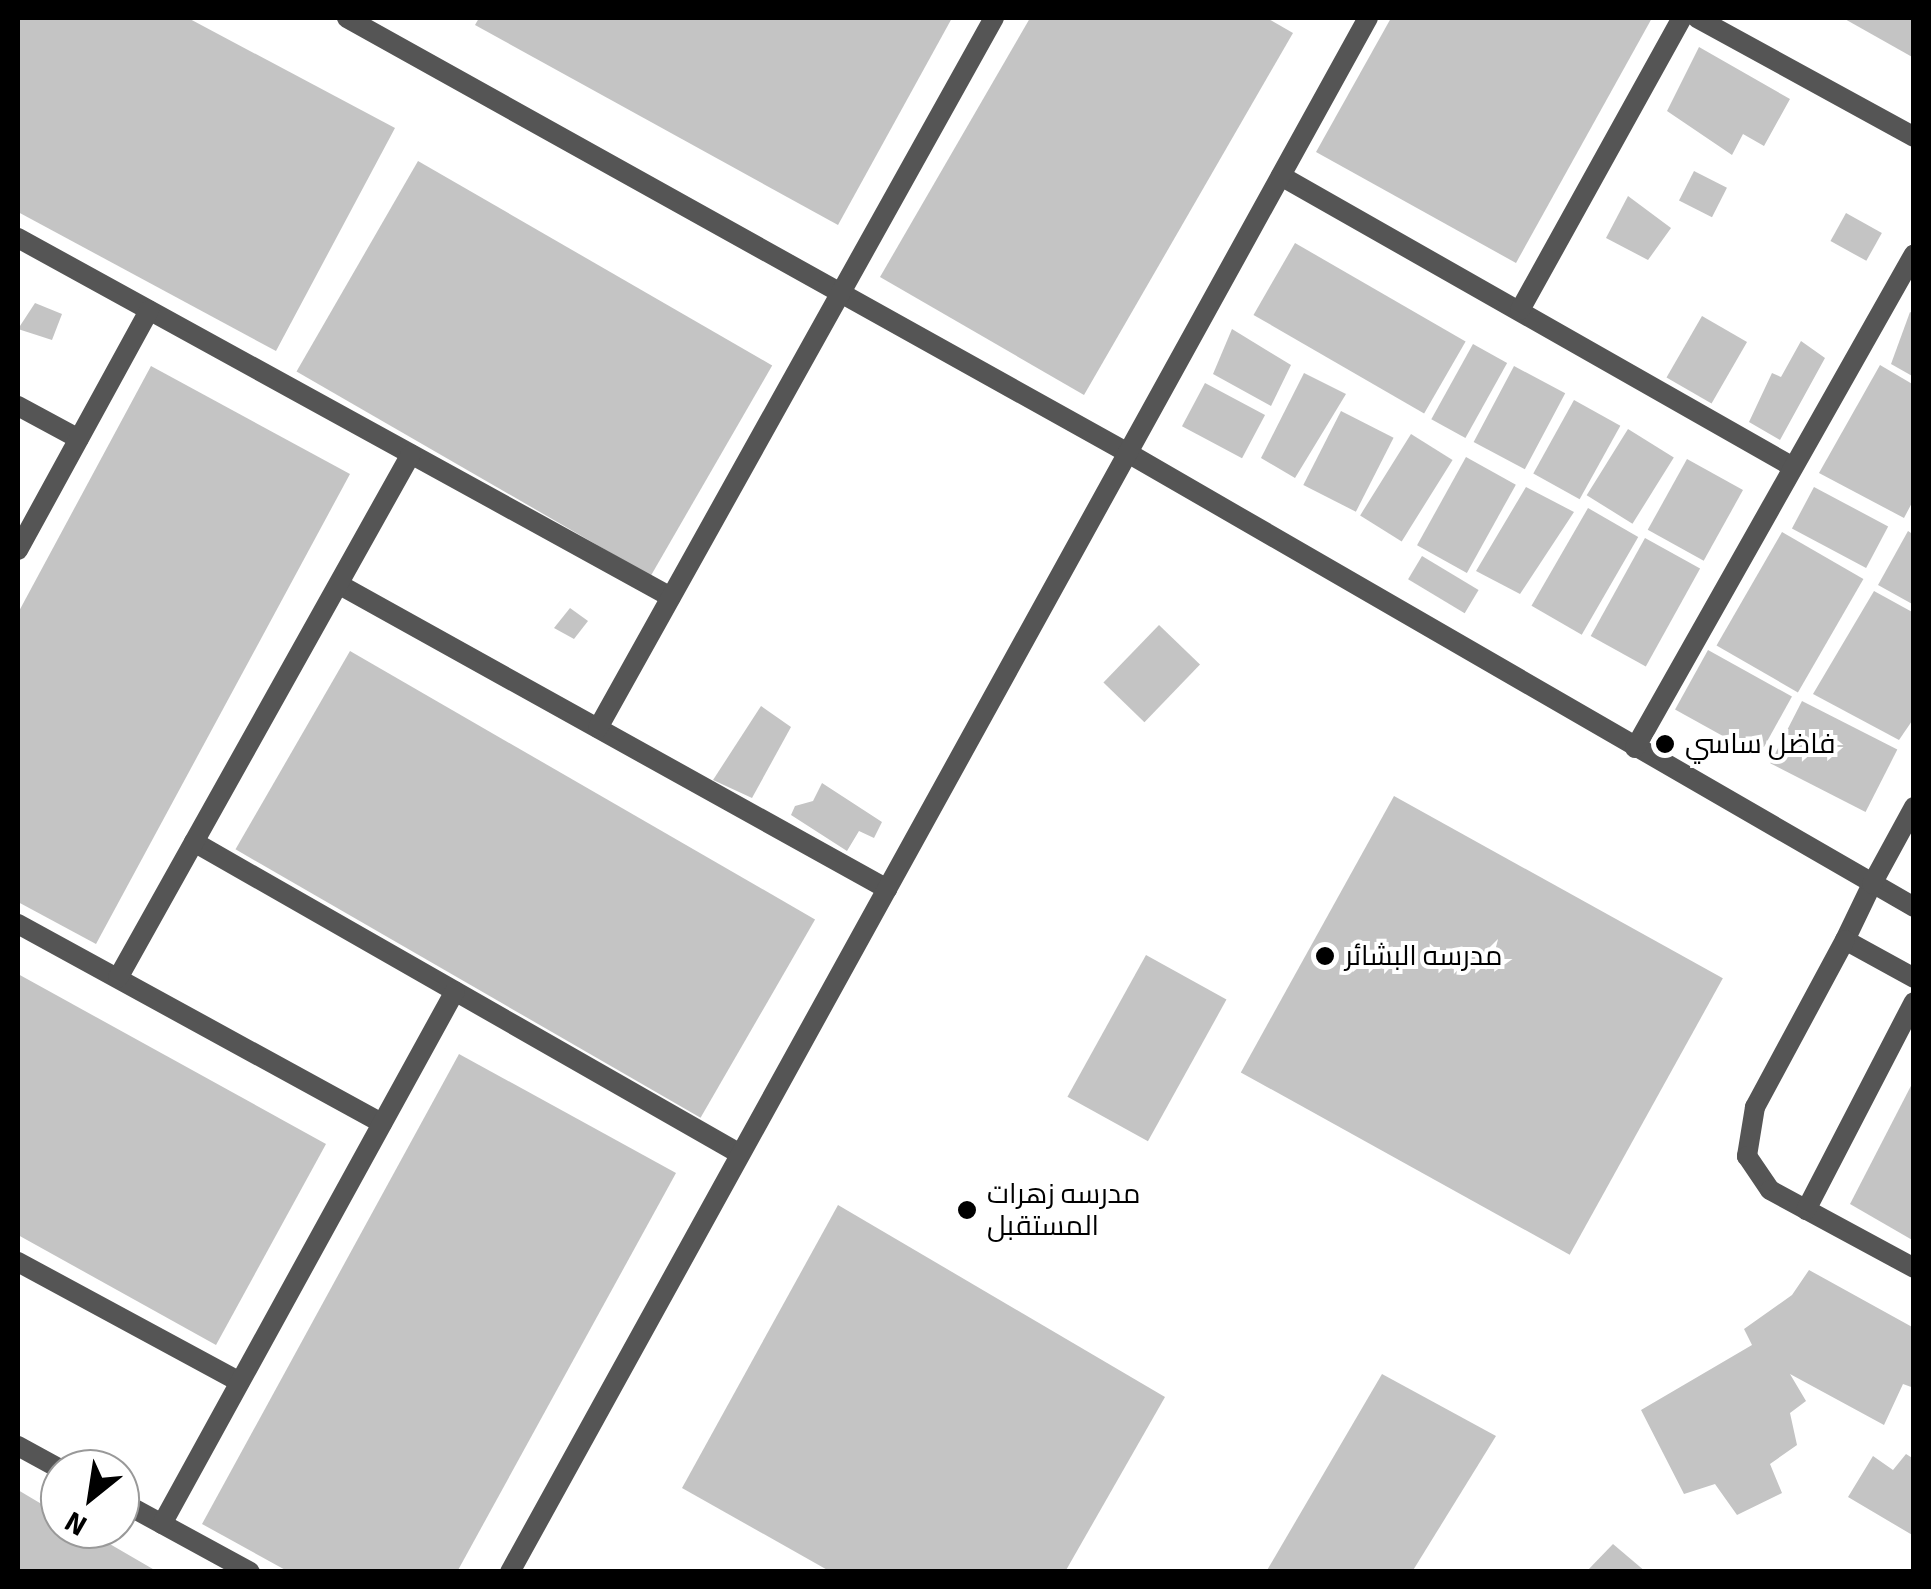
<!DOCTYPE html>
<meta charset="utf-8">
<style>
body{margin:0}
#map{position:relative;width:1931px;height:1589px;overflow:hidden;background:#fff;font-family:Signika,Cairo,sans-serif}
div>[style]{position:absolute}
.building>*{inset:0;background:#c4c4c4;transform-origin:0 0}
.service>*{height:20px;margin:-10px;padding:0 10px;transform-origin:10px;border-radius:10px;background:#555}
.minor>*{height:20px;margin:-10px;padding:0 10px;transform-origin:10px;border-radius:10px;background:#555}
.dots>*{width:28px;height:28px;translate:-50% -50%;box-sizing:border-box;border:5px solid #fff;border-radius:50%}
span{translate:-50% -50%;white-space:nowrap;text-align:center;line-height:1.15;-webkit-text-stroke:8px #fff;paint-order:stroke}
.poi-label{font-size:28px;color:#000}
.left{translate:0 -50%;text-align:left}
.frame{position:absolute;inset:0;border:20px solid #000;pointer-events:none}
.north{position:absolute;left:40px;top:1449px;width:100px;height:100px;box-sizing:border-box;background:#fff;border:2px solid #999;border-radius:50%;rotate:210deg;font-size:28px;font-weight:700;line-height:40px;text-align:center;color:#000}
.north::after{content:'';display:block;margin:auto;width:35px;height:45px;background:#000;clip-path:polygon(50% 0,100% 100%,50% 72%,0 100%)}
</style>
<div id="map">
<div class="building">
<div style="clip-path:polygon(18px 18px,188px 18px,395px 128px,276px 351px,18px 212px)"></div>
<div style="clip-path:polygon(479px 18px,952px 18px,838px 225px,475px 25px)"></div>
<div style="clip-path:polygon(1030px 18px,1267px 18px,1293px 33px,1084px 395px,880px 277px)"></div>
<div style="clip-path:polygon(1391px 18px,1652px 18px,1516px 263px,1316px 152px)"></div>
<div style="clip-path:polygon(1843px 18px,1914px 18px,1914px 58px)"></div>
<div style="clip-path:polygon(1699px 47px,1790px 99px,1764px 146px,1743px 134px,1732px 155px,1667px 111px)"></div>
<div style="left:418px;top:161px;width:409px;height:243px;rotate:30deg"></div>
<div style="left:1694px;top:171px;width:37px;height:33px;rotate:27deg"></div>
<div style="clip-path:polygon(1628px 196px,1671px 228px,1648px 260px,1606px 238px)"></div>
<div style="left:1846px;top:213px;width:41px;height:32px;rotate:29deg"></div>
<div style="left:1295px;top:243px;width:197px;height:83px;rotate:30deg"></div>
<div style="clip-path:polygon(35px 303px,62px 314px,52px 340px,18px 329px)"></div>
<div style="clip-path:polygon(1910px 312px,1914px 314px,1914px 377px,1891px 364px)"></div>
<div style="left:1702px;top:316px;width:52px;height:71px;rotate:30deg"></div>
<div style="clip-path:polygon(1232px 329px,1291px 365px,1271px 406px,1213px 374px)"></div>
<div style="clip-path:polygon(1801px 341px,1825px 358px,1780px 440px,1749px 422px,1772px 373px,1781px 377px)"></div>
<div style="left:1473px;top:344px;width:39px;height:86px;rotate:29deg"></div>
<div style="clip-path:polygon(1880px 365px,1914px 385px,1914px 499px,1904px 518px,1819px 473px)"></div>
<div style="clip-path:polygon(151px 366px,350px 474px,96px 944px,18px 902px,18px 613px)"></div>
<div style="left:1514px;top:366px;width:58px;height:86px;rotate:28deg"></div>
<div style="clip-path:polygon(1304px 373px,1346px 394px,1295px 478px,1261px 458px)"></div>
<div style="left:1205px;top:383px;width:68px;height:49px;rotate:28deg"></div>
<div style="left:1574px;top:400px;width:53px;height:84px;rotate:29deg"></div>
<div style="left:1341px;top:411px;width:59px;height:83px;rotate:27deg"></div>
<div style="left:1628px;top:429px;width:54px;height:78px;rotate:32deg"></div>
<div style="left:1411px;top:434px;width:49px;height:96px;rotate:32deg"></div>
<div style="left:1466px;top:457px;width:57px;height:101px;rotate:29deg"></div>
<div style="left:1687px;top:459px;width:64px;height:81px;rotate:29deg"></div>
<div style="clip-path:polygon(1526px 487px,1574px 512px,1520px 594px,1476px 571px)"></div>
<div style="left:1814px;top:487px;width:84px;height:47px;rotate:28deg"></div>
<div style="left:1588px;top:508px;width:58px;height:113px;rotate:30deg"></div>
<div style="clip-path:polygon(1908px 531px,1914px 535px,1914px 605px,1878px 585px)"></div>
<div style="left:1782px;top:532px;width:94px;height:131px;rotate:30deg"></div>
<div style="left:1645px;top:538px;width:63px;height:112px;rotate:29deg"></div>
<div style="left:1422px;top:556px;width:66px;height:27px;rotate:31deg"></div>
<div style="clip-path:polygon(1874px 591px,1914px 613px,1914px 718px,1899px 740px,1813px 694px)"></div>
<div style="clip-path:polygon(570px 608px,588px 621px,574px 639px,554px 628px)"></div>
<div style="left:1159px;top:625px;width:57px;height:80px;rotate:44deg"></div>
<div style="left:1708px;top:650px;width:96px;height:68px;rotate:29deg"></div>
<div style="left:350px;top:651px;width:537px;height:229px;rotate:30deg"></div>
<div style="left:1802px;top:701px;width:107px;height:70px;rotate:27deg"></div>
<div style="clip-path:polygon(761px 706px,791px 727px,752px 798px,713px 780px)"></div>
<div style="clip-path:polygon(822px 783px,882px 822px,874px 838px,859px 831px,847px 851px,791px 815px,795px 806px,813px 801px)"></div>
<div style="left:1394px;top:796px;width:376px;height:316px;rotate:29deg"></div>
<div style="left:1146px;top:955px;width:92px;height:162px;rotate:29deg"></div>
<div style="clip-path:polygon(18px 974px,326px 1144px,216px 1345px,18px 1235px)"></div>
<div style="clip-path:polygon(459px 1054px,676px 1173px,457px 1572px,289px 1572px,202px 1524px)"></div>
<div style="clip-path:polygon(1914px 1080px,1914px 1241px,1850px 1204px)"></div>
<div style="clip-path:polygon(838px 1205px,1165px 1397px,1065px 1572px,831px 1572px,682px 1488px)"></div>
<div style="clip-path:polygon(1809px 1270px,1914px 1328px,1914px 1388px,1903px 1384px,1884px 1425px,1790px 1374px,1806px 1401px,1790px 1413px,1797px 1445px,1770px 1464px,1782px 1493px,1737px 1515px,1715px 1484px,1684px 1494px,1641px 1410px,1752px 1345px,1744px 1329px,1792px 1295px)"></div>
<div style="clip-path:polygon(1382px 1374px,1496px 1436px,1412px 1572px,1266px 1572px)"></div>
<div style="clip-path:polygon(1906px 1454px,1914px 1459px,1914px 1536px,1848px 1497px,1873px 1456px,1893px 1470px)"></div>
<div style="clip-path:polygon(18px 1490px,60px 1515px,60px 1529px,84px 1529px,158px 1572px,18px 1572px)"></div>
<div style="clip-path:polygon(1613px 1544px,1646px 1572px,1586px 1572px)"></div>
</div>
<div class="service">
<div style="left:1872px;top:884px;width:62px;rotate:115.7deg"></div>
<div style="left:1845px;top:940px;width:79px;rotate:28.8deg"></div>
<div style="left:1845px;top:940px;width:190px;rotate:118.3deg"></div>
<div style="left:1755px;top:1107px;width:50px;rotate:99.3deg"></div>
<div style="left:1747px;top:1156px;width:41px;rotate:55.9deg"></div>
<div style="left:1770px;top:1190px;width:164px;rotate:28.4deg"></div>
<div style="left:1806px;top:1210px;width:234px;rotate:-62.6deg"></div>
</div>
<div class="minor">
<div style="left:347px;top:18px;width:894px;rotate:29.12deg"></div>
<div style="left:1128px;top:453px;width:908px;rotate:30.01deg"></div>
<div style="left:1697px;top:18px;width:247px;rotate:28.7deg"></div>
<div style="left:1281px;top:176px;width:589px;rotate:29.61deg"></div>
<div style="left:18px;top:238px;width:745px;rotate:28.8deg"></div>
<div style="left:1520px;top:310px;width:334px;rotate:-61deg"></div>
<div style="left:18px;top:406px;width:69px;rotate:28.4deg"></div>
<div style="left:18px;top:550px;width:273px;rotate:-61.3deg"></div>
<div style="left:340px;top:585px;width:626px;rotate:29.06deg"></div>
<div style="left:598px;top:728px;width:813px;rotate:-60.85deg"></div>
<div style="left:1635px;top:748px;width:567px;rotate:-60.54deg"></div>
<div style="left:194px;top:842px;width:629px;rotate:29.74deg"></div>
<div style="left:1872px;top:884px;width:88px;rotate:-61.4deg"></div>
<div style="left:18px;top:924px;width:415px;rotate:28.7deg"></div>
<div style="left:118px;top:978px;width:600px;rotate:-60.79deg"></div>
<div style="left:18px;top:1262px;width:252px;rotate:28.4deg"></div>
<div style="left:18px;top:1446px;width:48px;rotate:28.7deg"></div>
<div style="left:120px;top:1501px;width:148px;rotate:28.6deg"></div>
<div style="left:162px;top:1524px;width:608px;rotate:-61.2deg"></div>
<div style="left:510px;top:1572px;width:1775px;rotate:-61.1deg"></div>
</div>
<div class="dots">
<div style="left:1665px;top:744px;background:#000"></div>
<div style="left:1325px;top:956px;background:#000"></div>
<div style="left:967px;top:1210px;background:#000"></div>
</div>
<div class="poi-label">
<span class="left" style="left:1685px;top:744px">فاضل ساسي</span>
<span class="left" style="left:1345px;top:956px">مدرسه البشائر</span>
<span class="left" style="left:987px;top:1210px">مدرسه زهرات<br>المستقبل</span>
</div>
<div class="frame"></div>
<div class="north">N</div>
</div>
